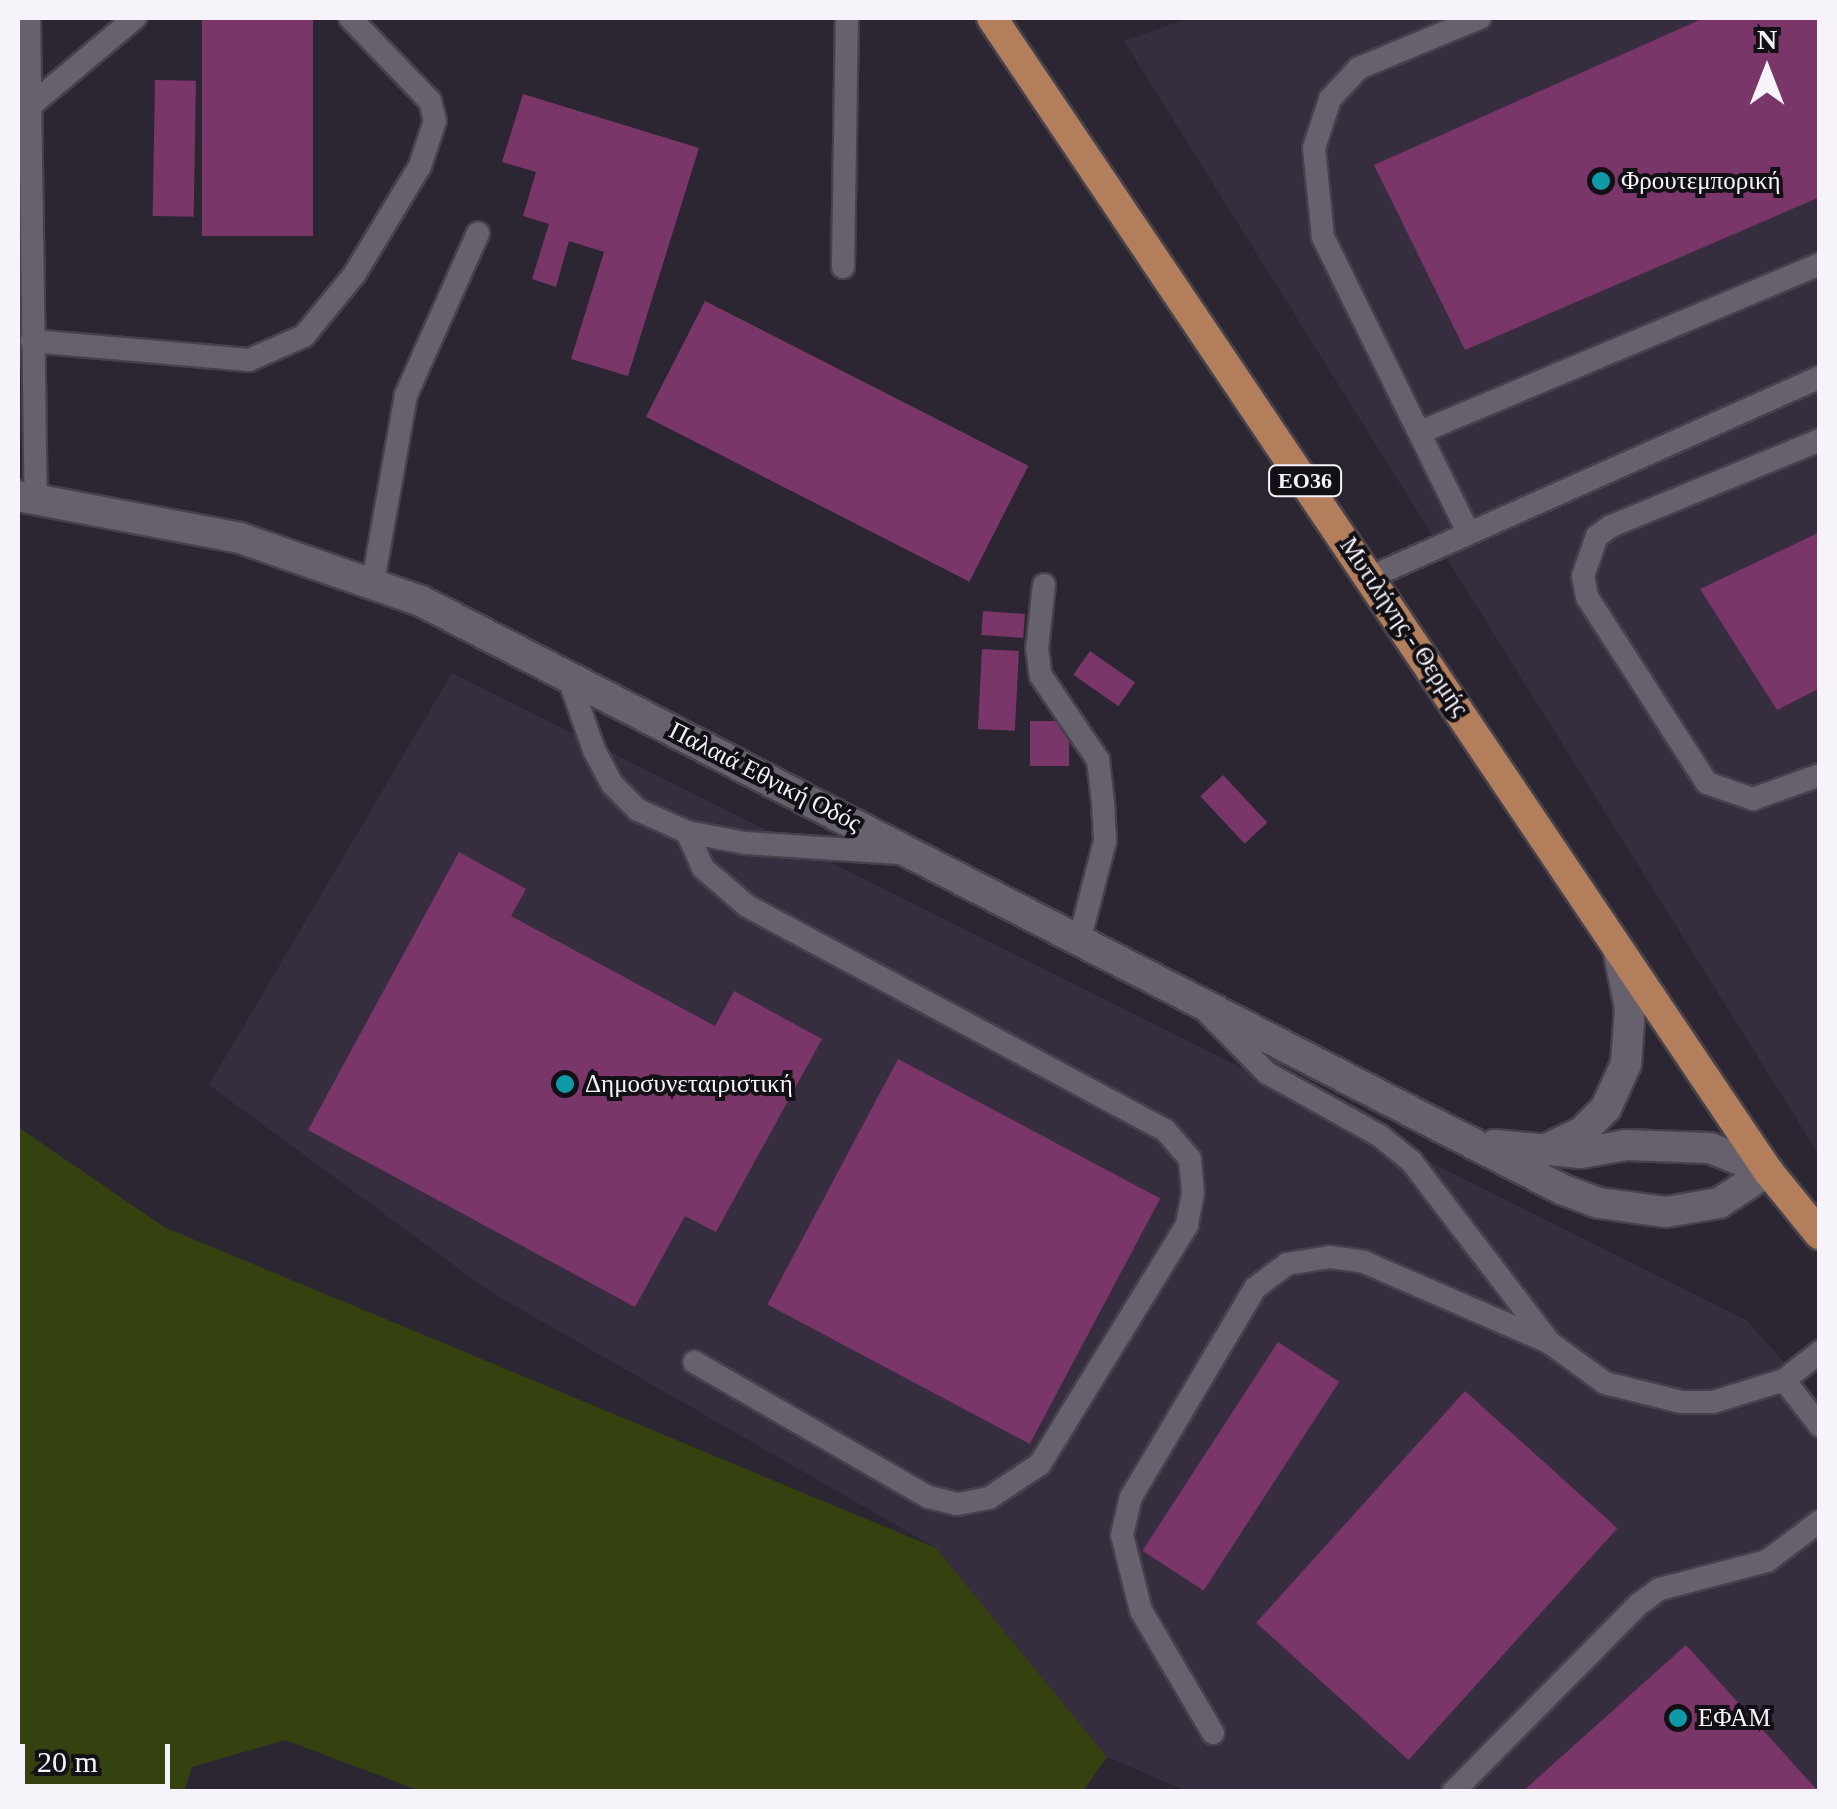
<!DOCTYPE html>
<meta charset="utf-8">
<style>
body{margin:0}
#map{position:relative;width:1837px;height:1809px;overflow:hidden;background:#2b2632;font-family:"Times New Roman",serif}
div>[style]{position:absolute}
.built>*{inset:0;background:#362e3f}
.green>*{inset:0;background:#354210}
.building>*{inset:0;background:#7a3569;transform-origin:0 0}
.roads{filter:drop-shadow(2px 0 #46414b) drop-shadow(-2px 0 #46414b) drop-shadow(0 2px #46414b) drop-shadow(0 -2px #46414b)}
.lane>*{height:22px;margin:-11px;padding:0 11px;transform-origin:11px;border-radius:11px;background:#67616e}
.secondary>*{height:30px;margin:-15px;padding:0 15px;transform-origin:15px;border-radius:15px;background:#67616e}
.primary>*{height:30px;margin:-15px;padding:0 15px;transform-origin:15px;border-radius:15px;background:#b27e5b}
.dots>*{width:28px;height:28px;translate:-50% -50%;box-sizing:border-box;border:5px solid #131015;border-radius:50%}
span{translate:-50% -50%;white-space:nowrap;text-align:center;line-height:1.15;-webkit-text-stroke:8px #131015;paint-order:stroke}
.shield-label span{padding:2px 8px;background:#131015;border:2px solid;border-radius:8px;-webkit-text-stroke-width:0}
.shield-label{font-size:22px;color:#f6f3fb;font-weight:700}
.poi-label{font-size:25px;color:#f6f3fb}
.left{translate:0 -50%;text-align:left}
.street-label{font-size:25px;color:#f6f3fb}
.frame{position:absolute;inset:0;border:20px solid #f6f3fb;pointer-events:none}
.north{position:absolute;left:1717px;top:20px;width:100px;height:100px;-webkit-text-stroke:8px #131015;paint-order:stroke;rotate:0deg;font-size:28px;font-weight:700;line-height:40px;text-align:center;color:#f6f3fb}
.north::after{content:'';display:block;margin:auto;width:35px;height:45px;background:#f6f3fb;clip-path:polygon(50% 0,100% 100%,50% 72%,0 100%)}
.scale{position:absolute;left:20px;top:1744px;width:150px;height:45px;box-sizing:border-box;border:5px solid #f6f3fb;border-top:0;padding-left:12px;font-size:30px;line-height:35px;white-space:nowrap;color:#f6f3fb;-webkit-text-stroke:8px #131015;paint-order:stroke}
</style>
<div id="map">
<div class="built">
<div style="clip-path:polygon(1189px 18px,1819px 18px,1819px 1155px,1124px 41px)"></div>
<div style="clip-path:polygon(452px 673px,1746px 1320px,1819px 1401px,1819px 1791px,1189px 1792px,1107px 1757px,936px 1548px,489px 1291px,209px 1085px)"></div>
</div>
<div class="green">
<div style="clip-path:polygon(18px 1127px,164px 1227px,936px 1548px,1107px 1757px,1083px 1791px,423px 1792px,285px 1740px,192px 1767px,184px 1791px,18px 1791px)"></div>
</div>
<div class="building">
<div style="left:202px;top:18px;width:111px;height:218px"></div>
<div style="clip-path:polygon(1704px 18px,1820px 18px,1820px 197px,1465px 350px,1374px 165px)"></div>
<div style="left:155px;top:80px;width:41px;height:136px;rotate:1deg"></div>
<div style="clip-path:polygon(523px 94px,699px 148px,628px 376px,571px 359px,604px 252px,569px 241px,556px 287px,532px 279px,549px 224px,523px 216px,536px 172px,502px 162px)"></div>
<div style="left:705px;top:301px;width:363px;height:130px;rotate:27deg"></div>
<div style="clip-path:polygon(1820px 532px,1820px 688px,1777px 710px,1700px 589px)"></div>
<div style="left:983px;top:611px;width:42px;height:24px;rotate:4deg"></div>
<div style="left:982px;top:649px;width:37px;height:80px;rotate:3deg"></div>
<div style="left:1090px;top:651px;width:55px;height:29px;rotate:35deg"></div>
<div style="left:1069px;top:721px;width:45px;height:39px;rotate:90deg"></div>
<div style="left:1223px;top:775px;width:65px;height:31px;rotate:47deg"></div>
<div style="clip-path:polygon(459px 852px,526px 889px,511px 916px,715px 1026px,734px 991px,822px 1039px,716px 1232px,685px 1216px,635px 1307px,308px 1130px)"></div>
<div style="left:898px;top:1059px;width:297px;height:278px;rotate:28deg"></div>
<div style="left:1278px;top:1342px;width:73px;height:249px;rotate:33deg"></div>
<div style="left:1465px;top:1391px;width:205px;height:312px;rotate:42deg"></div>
<div style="clip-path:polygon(1686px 1645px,1819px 1792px,1522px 1792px)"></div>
</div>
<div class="roads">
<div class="lane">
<div style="left:29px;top:18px;width:480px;rotate:89.2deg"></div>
<div style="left:30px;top:106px;width:137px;rotate:-40deg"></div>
<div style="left:843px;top:267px;width:249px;rotate:-89.1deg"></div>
<div style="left:32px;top:341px;width:218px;rotate:5deg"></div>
<div style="left:249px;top:360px;width:60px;rotate:-23.6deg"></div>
<div style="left:304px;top:336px;width:79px;rotate:-50.7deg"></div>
<div style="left:354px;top:275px;width:127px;rotate:-58.8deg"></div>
<div style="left:420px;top:166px;width:47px;rotate:-71.6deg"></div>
<div style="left:435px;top:121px;width:21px;rotate:-104deg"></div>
<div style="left:430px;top:101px;width:115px;rotate:-133.9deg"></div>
<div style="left:1423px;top:431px;width:431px;rotate:-22.8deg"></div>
<div style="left:1820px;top:440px;width:226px;rotate:157.6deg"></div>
<div style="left:1611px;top:526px;width:17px;rotate:144deg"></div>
<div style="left:1597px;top:536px;width:42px;rotate:109.3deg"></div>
<div style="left:1583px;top:576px;width:21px;rotate:79deg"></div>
<div style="left:1587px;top:597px;width:221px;rotate:57.2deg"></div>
<div style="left:1707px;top:783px;width:49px;rotate:19.2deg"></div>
<div style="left:1753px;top:799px;width:71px;rotate:-19.7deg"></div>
<div style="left:1468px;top:532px;width:329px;rotate:-116.2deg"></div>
<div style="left:1323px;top:237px;width:89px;rotate:-95.8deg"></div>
<div style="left:1314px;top:148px;width:52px;rotate:-71.9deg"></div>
<div style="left:1330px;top:99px;width:42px;rotate:-46.9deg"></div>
<div style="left:1359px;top:68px;width:131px;rotate:-22.5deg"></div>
<div style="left:1371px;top:577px;width:492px;rotate:-24deg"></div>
<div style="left:373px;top:582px;width:190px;rotate:-80deg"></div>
<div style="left:406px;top:395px;width:177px;rotate:-66deg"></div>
<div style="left:1044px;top:585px;width:64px;rotate:96.2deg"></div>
<div style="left:1037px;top:649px;width:27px;rotate:82deg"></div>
<div style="left:1041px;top:676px;width:102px;rotate:55.8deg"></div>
<div style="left:1098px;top:760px;width:42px;rotate:83.2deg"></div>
<div style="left:1103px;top:802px;width:39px;rotate:87deg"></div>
<div style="left:1105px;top:841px;width:100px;rotate:104.5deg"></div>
<div style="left:568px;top:676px;width:78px;rotate:70.6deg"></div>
<div style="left:594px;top:750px;width:38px;rotate:62deg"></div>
<div style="left:612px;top:784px;width:37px;rotate:45deg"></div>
<div style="left:638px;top:810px;width:54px;rotate:24.2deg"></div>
<div style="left:687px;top:832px;width:59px;rotate:10.7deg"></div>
<div style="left:745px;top:843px;width:154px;rotate:3.7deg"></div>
<div style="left:687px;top:832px;width:39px;rotate:66deg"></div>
<div style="left:703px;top:868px;width:58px;rotate:40.8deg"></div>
<div style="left:747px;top:906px;width:474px;rotate:28.2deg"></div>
<div style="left:1165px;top:1130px;width:38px;rotate:49deg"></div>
<div style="left:1190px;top:1159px;width:34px;rotate:85deg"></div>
<div style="left:1193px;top:1193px;width:33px;rotate:101deg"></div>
<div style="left:1187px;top:1225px;width:281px;rotate:121.6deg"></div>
<div style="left:1040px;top:1464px;width:61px;rotate:146.3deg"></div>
<div style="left:989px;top:1498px;width:33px;rotate:169deg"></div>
<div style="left:957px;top:1504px;width:30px;rotate:-166deg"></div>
<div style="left:928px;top:1497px;width:270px;rotate:-150deg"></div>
<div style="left:1205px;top:1010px;width:88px;rotate:45.5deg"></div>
<div style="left:1267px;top:1073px;width:129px;rotate:29.1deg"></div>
<div style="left:1380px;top:1136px;width:40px;rotate:39deg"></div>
<div style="left:1411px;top:1161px;width:229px;rotate:52.6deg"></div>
<div style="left:1550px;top:1343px;width:68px;rotate:36deg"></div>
<div style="left:1605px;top:1383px;width:79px;rotate:13.9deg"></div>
<div style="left:1682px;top:1402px;width:31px"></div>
<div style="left:1713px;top:1402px;width:74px;rotate:-17.2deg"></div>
<div style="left:1784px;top:1380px;width:46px;rotate:-37.9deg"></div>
<div style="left:1784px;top:1380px;width:58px;rotate:52deg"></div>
<div style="left:1213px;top:1733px;width:142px;rotate:-120.5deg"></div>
<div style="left:1141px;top:1611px;width:78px;rotate:-104deg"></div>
<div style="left:1122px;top:1535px;width:39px;rotate:-77deg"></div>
<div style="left:1131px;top:1497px;width:243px;rotate:-59.3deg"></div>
<div style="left:1255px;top:1288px;width:40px;rotate:-37deg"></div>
<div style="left:1287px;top:1264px;width:44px;rotate:-9.2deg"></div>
<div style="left:1330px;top:1257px;width:34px;rotate:8deg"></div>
<div style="left:1364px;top:1262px;width:203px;rotate:23.5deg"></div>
<div style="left:1453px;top:1792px;width:264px;rotate:-45.3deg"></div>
<div style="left:1639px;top:1604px;width:26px;rotate:-36deg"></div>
<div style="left:1660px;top:1589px;width:111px;rotate:-14.7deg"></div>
<div style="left:1767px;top:1561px;width:66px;rotate:-37deg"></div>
</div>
<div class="secondary">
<div style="left:18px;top:496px;width:226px;rotate:10.7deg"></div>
<div style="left:240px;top:538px;width:192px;rotate:19.2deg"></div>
<div style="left:421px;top:601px;width:1283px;rotate:27.28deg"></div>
<div style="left:1561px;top:1189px;width:40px;rotate:20.2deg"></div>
<div style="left:1599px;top:1203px;width:68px;rotate:7.7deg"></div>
<div style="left:1666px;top:1212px;width:54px;rotate:-9.6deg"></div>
<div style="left:1719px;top:1203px;width:59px;rotate:-33.1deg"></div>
<div style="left:1494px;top:1145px;width:87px;rotate:5.3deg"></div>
<div style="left:1581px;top:1153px;width:46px;rotate:-10.1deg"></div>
<div style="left:1626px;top:1145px;width:84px;rotate:2deg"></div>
<div style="left:1710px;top:1148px;width:62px;rotate:21.6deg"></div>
<div style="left:1546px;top:1149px;width:38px;rotate:-25deg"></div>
<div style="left:1581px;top:1133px;width:35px;rotate:-45deg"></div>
<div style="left:1606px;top:1108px;width:48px;rotate:-65.6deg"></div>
<div style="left:1626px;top:1064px;width:56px;rotate:-85.9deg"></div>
<div style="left:1630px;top:1008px;width:60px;rotate:-101.5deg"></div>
</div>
<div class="primary">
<div style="left:992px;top:18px;width:1390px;rotate:56.06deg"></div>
<div style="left:1768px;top:1171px;width:82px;rotate:50.9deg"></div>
</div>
</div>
<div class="dots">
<div style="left:1601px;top:181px;background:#0f9aa8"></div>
<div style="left:565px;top:1084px;background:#0f9aa8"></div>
<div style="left:1678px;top:1718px;background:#0f9aa8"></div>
</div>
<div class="shield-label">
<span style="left:1305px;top:481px">ΕΟ36</span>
</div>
<div class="poi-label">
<span class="left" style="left:1621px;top:181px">Φρουτεμπορική</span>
<span class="left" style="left:585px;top:1084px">Δημοσυνεταιριστική</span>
<span class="left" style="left:1698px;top:1718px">ΕΦΑΜ</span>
</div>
<div class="street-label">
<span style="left:1404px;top:627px;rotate:56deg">Μυτιλήνης - Θερμής</span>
<span style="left:765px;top:777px;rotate:27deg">Παλαιά Εθνική Οδός</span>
</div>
<div class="frame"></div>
<div class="north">N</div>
<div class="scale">20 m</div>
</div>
